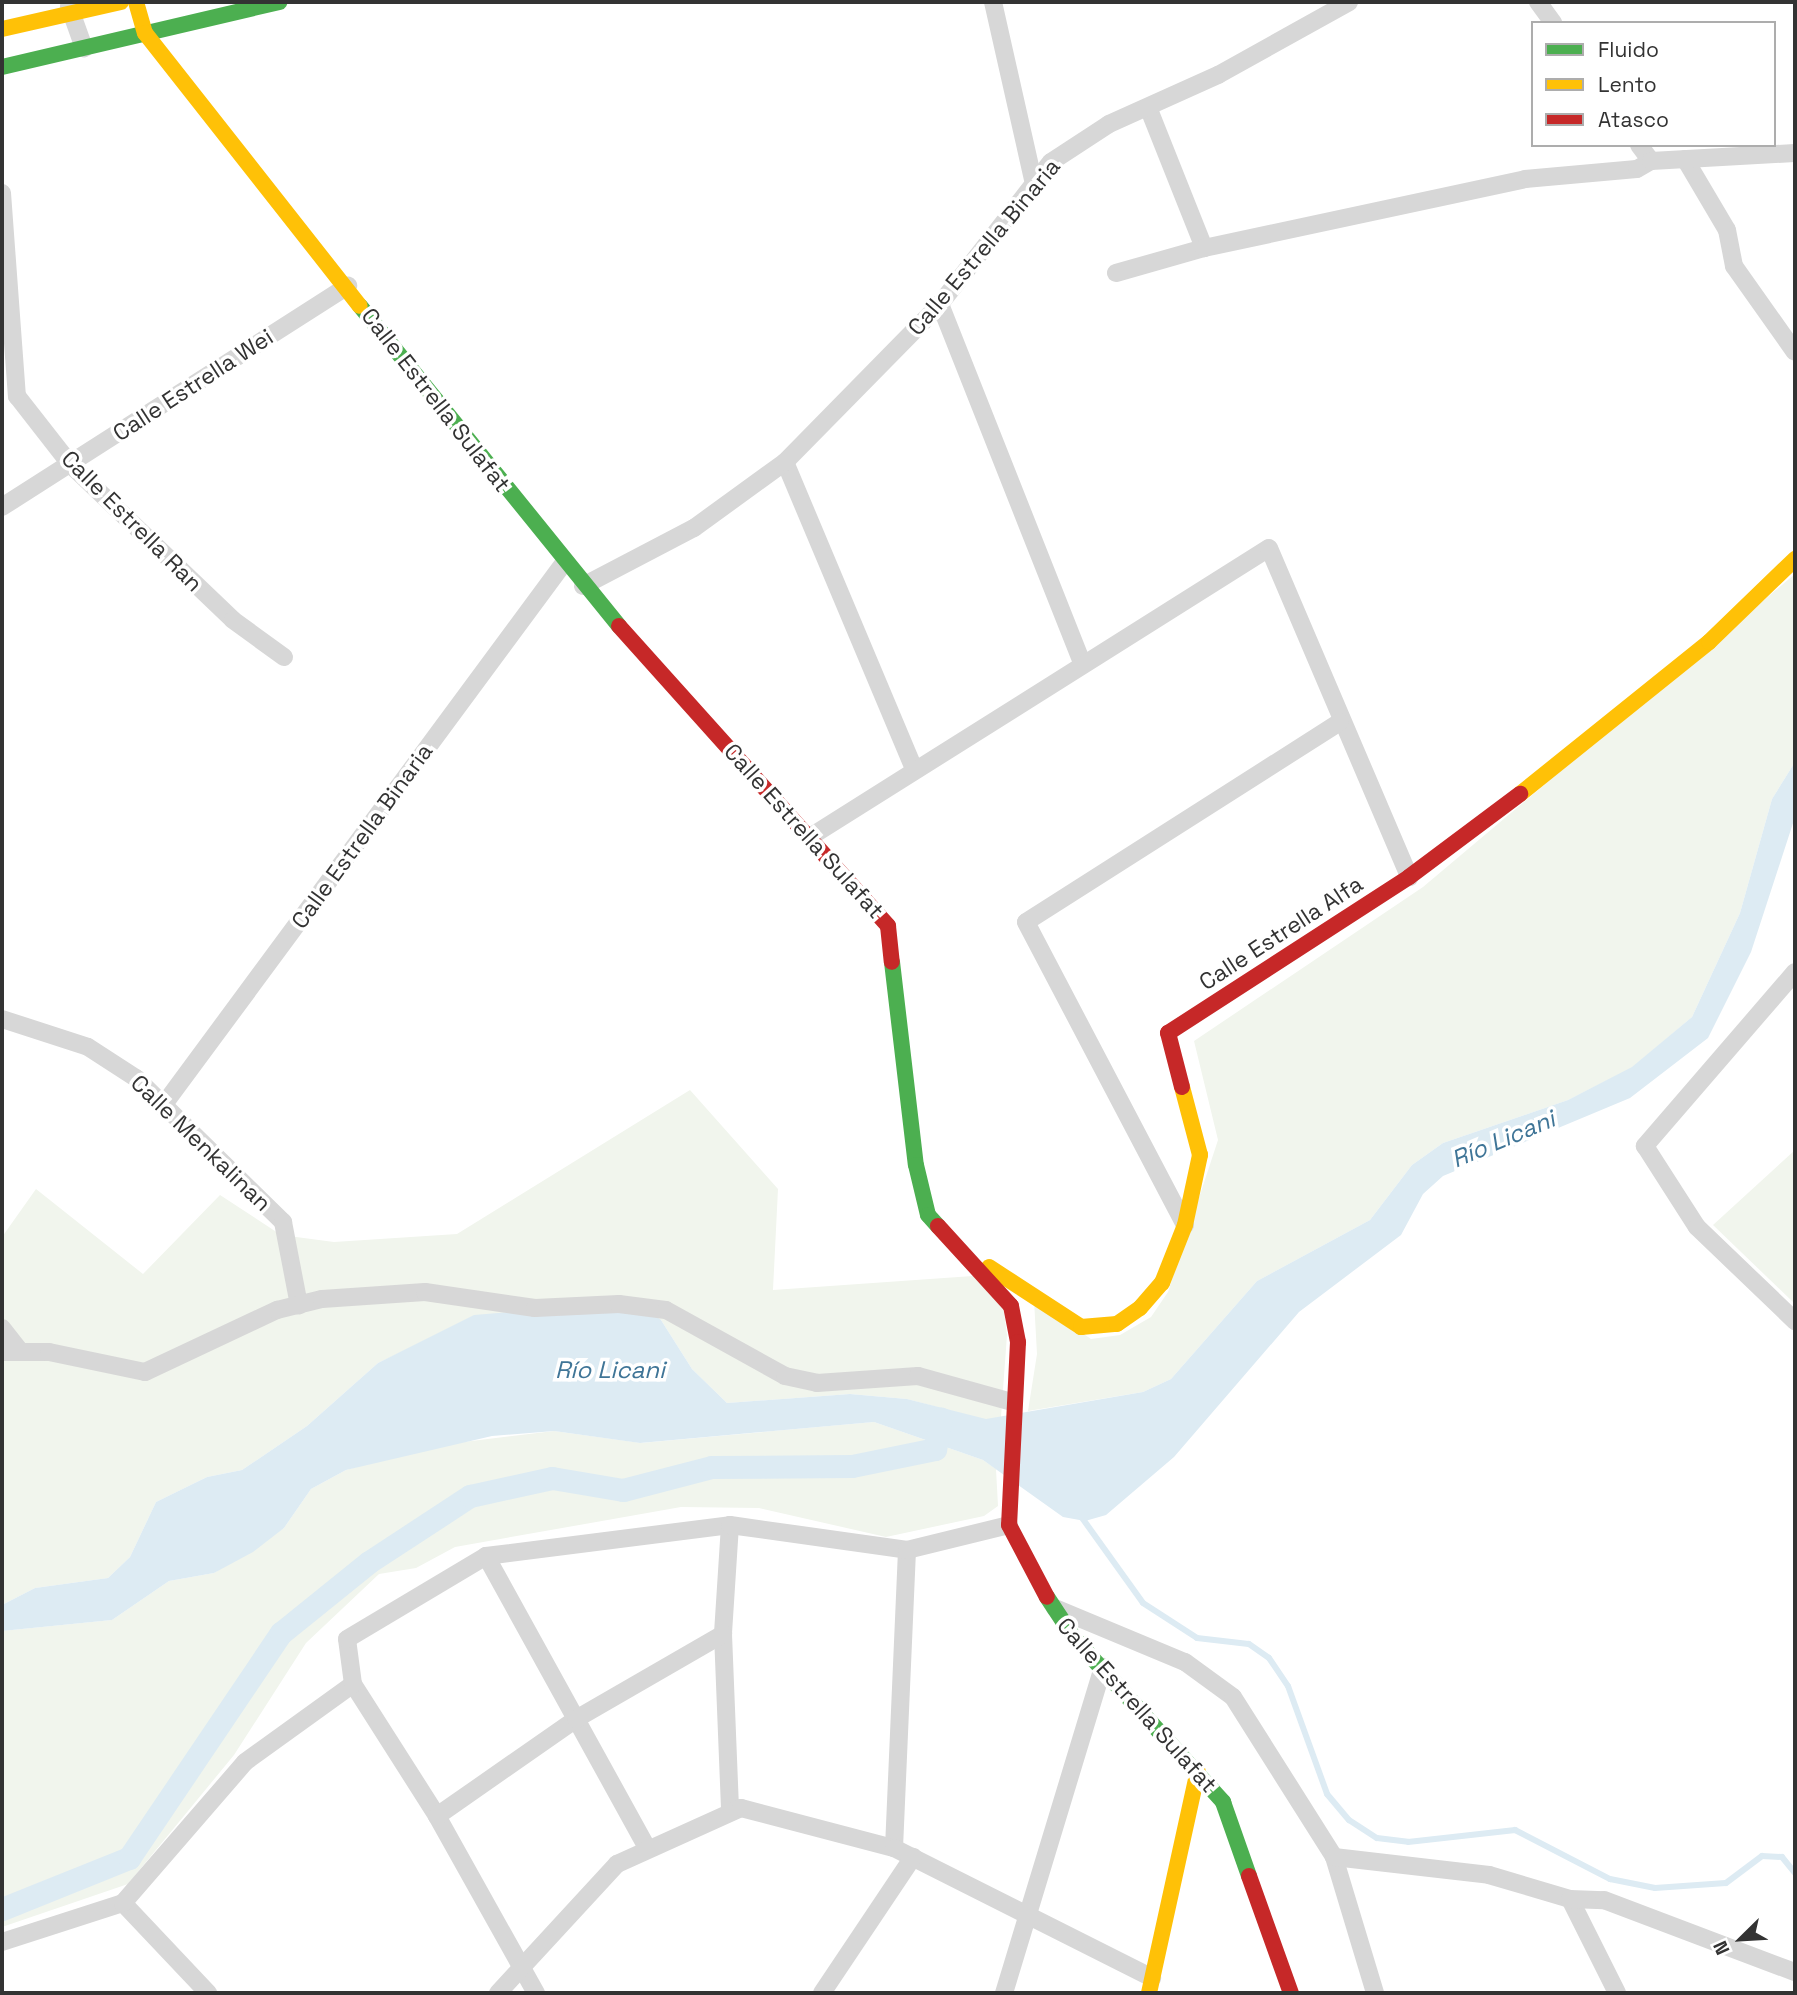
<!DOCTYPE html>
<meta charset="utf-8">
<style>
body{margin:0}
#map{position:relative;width:1797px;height:1995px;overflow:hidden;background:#fff;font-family:"Space Grotesk",sans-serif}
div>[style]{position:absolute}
.green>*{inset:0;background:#f1f5ed}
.water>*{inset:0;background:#ddebf3}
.stream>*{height:6px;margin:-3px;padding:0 3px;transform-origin:3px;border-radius:3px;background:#ddebf3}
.canal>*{height:23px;margin:-11.5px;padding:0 11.5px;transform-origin:11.5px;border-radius:11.5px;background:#ddebf3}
.street>*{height:18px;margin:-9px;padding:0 9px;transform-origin:9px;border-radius:9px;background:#d7d7d7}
.fast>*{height:16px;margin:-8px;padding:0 8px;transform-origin:8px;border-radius:8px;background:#4caf50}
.slow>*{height:16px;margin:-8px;padding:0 8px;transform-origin:8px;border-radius:8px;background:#ffc107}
.jam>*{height:16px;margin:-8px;padding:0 8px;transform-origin:8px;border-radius:8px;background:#c62828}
span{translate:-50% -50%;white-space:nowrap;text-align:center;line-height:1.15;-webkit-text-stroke:7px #fff;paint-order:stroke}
.street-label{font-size:23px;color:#333}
.water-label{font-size:24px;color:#3f7597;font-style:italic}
.frame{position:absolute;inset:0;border:4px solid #333;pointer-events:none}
.legend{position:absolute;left:1531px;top:21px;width:245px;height:126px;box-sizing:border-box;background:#fff;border:2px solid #adadad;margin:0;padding:9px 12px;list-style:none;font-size:21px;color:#333}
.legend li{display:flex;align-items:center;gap:14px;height:35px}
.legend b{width:35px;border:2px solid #adadad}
.north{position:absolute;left:1706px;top:1904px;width:70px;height:70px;-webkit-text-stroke:5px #fff;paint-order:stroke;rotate:246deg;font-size:19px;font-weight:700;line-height:28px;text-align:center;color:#333}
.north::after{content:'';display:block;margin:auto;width:24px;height:32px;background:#333;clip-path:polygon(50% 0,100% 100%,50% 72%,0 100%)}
</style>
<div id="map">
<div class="green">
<div style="clip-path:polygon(1795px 574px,1795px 762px,1772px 799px,1740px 913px,1692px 1017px,1632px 1068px,1568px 1100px,1443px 1143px,1412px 1165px,1370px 1220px,1257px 1281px,1171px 1379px,1143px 1392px,1028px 1411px,1037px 1354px,1034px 1300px,1091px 1339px,1120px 1335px,1151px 1317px,1168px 1292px,1218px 1140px,1194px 1041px,1423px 887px)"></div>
<div style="clip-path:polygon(690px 1090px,778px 1189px,773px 1290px,987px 1275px,1002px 1297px,1007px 1335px,1001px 1417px,986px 1420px,907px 1399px,850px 1394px,727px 1403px,692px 1369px,661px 1320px,418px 1344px,378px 1363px,307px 1426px,242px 1470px,207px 1477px,156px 1502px,130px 1557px,108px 1578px,35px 1588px,2px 1605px,2px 1237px,36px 1189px,143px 1274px,220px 1195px,281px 1235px,334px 1242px,457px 1234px)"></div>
<div style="clip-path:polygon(1795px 1150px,1795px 1304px,1713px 1225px)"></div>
<div style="clip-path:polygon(874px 1422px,983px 1460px,996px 1469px,998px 1506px,984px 1516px,886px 1537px,759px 1508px,681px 1507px,455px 1547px,416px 1568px,379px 1574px,306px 1643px,234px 1755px,128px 1884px,2px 1927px,2px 1631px,112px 1620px,169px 1581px,214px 1573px,284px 1528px,311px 1489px,346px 1470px,431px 1446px,554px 1431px,641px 1443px)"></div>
</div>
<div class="water">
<div style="clip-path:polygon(1795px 762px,1795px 817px,1751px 952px,1708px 1038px,1630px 1098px,1443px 1176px,1423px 1194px,1401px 1235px,1299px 1312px,1174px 1457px,1106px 1515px,1085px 1521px,1063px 1517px,983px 1460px,874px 1422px,640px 1443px,554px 1431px,492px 1436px,346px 1470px,311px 1489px,284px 1528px,253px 1552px,214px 1573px,169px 1581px,112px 1620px,2px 1631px,2px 1605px,35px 1588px,108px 1578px,130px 1557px,156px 1502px,207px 1477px,242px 1470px,307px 1426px,378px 1363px,474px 1315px,636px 1302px,661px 1320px,692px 1369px,727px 1403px,850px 1394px,907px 1399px,986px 1419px,1143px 1392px,1171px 1379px,1257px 1281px,1370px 1220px,1412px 1165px,1443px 1143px,1568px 1100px,1632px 1067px,1692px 1017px,1740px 913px,1772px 799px)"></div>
</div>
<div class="stream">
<div style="left:1080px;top:1515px;width:108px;rotate:54.4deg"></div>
<div style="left:1143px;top:1603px;width:64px;rotate:32.9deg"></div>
<div style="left:1197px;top:1638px;width:52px;rotate:6.6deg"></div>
<div style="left:1249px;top:1644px;width:24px;rotate:35deg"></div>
<div style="left:1269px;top:1658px;width:34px;rotate:56deg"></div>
<div style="left:1288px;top:1686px;width:115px;rotate:70.1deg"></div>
<div style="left:1327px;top:1794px;width:34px;rotate:50deg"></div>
<div style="left:1349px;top:1820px;width:33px;rotate:33deg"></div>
<div style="left:1377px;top:1838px;width:31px;rotate:7deg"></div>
<div style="left:1408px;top:1842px;width:108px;rotate:-6.4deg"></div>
<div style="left:1515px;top:1830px;width:107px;rotate:27.3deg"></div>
<div style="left:1610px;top:1879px;width:46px;rotate:11.3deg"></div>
<div style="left:1655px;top:1888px;width:71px;rotate:-4deg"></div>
<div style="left:1726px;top:1883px;width:45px;rotate:-36.9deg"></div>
<div style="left:1762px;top:1856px;width:20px;rotate:3deg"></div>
<div style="left:1782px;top:1857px;width:21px;rotate:51deg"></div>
</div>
<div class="canal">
<div style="left:2px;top:1909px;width:137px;rotate:-21.9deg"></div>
<div style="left:129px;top:1858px;width:272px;rotate:-56deg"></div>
<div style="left:281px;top:1633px;width:113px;rotate:-38.9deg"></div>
<div style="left:369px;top:1562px;width:121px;rotate:-33.2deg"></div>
<div style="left:470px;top:1496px;width:84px;rotate:-12.4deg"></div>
<div style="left:552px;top:1478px;width:72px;rotate:9.6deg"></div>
<div style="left:623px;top:1490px;width:92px;rotate:-14.5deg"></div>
<div style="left:712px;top:1467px;width:140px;rotate:-0.4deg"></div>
<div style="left:852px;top:1466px;width:85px;rotate:-11.6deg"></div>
<div style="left:935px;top:1449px;width:31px;rotate:-79deg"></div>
</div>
<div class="street">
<div style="left:993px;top:2px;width:187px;rotate:77.3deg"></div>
<div style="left:1538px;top:2px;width:26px;rotate:54deg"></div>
<div style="left:69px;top:6px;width:45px;rotate:70.3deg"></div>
<div style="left:1148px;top:107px;width:152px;rotate:68.3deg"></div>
<div style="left:1639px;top:145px;width:20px;rotate:53deg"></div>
<div style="left:1685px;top:159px;width:82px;rotate:59.4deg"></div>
<div style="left:1727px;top:230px;width:37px;rotate:79deg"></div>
<div style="left:1734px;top:266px;width:105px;rotate:54.7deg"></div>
<div style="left:2px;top:193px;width:204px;rotate:85.8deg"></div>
<div style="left:17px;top:396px;width:88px;rotate:52deg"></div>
<div style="left:71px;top:465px;width:224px;rotate:43.7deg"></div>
<div style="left:233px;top:620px;width:63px;rotate:36deg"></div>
<div style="left:1116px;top:273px;width:91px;rotate:-15.9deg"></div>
<div style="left:1204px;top:248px;width:328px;rotate:-12.1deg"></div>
<div style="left:1525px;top:179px;width:112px;rotate:-5.1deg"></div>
<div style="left:1637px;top:169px;width:16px;rotate:-30deg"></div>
<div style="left:1651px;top:161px;width:144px;rotate:-3.2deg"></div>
<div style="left:940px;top:304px;width:384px;rotate:68.4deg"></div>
<div style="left:785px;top:462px;width:333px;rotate:67.2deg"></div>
<div style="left:2px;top:507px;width:411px;rotate:-32.6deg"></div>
<div style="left:583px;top:586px;width:125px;rotate:-27.6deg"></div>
<div style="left:694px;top:528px;width:112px;rotate:-36deg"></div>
<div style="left:785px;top:462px;width:221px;rotate:-45.5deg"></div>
<div style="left:940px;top:304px;width:180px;rotate:-52deg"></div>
<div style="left:1051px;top:162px;width:69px;rotate:-33.2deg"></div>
<div style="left:1109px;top:124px;width:120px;rotate:-24.2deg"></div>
<div style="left:1218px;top:75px;width:150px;rotate:-29.1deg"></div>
<div style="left:810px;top:837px;width:542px;rotate:-32.2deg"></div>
<div style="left:1269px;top:548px;width:358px;rotate:66.9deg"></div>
<div style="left:1795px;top:972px;width:230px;rotate:130.8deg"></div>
<div style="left:1645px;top:1146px;width:96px;rotate:57.3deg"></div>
<div style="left:1697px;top:1227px;width:136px;rotate:43.8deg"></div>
<div style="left:2px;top:1019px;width:90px;rotate:18deg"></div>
<div style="left:88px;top:1047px;width:57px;rotate:32.9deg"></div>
<div style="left:136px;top:1078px;width:206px;rotate:44.4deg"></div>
<div style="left:283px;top:1222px;width:85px;rotate:79.1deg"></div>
<div style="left:162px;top:1107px;width:675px;rotate:-53.55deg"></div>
<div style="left:1185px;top:1225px;width:342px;rotate:-117.7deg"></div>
<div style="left:1026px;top:922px;width:372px;rotate:-32.5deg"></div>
<div style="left:2px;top:1328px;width:29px;rotate:52deg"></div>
<div style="left:2px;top:1352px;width:47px"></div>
<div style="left:49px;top:1352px;width:98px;rotate:11.8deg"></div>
<div style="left:145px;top:1372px;width:146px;rotate:-25.2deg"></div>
<div style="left:277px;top:1310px;width:46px;rotate:-13.7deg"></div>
<div style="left:322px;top:1299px;width:103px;rotate:-3.9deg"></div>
<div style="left:425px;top:1292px;width:111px;rotate:8.3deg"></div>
<div style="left:535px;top:1308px;width:84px;rotate:-2.7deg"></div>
<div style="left:619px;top:1304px;width:47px;rotate:7.3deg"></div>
<div style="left:666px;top:1310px;width:136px;rotate:29deg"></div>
<div style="left:785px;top:1376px;width:33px;rotate:12deg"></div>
<div style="left:817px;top:1383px;width:101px;rotate:-4deg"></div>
<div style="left:918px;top:1376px;width:98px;rotate:15.5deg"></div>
<div style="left:730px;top:1525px;width:109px;rotate:93.7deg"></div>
<div style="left:723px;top:1634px;width:174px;rotate:87.7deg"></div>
<div style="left:486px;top:1556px;width:331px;rotate:61.1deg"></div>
<div style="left:1055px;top:1608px;width:141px;rotate:22.6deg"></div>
<div style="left:1185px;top:1662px;width:59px;rotate:36.1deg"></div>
<div style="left:1233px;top:1697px;width:189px;rotate:57.7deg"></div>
<div style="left:1334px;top:1857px;width:142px;rotate:73.2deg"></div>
<div style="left:353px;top:1684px;width:156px;rotate:57.5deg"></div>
<div style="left:437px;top:1816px;width:203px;rotate:60.8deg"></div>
<div style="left:437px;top:1816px;width:169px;rotate:-34.9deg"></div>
<div style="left:576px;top:1719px;width:170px;rotate:-30deg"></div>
<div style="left:894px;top:1848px;width:298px;rotate:-87.5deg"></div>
<div style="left:1334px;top:1857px;width:156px;rotate:6.6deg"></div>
<div style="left:1489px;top:1875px;width:84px;rotate:16.5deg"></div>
<div style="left:1570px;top:1899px;width:105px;rotate:63.4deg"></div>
<div style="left:1570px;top:1899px;width:34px;rotate:2deg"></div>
<div style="left:1604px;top:1900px;width:204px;rotate:20.7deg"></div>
<div style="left:123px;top:1903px;width:124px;rotate:46.6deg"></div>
<div style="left:2px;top:1942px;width:127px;rotate:-17.9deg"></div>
<div style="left:123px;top:1903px;width:186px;rotate:-49.1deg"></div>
<div style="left:245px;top:1762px;width:133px;rotate:-35.8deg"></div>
<div style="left:353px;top:1684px;width:45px;rotate:-97.6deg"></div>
<div style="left:347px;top:1639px;width:162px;rotate:-30.8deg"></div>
<div style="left:486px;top:1556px;width:246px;rotate:-7.2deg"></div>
<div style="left:730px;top:1525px;width:179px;rotate:8deg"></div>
<div style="left:907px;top:1550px;width:105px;rotate:-13.8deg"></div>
<div style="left:498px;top:1993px;width:176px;rotate:-47.3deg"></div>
<div style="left:617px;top:1864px;width:136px;rotate:-24.3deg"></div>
<div style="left:741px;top:1808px;width:158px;rotate:14.7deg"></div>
<div style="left:894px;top:1848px;width:289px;rotate:26.7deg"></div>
<div style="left:822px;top:1993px;width:164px;rotate:-56.2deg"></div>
<div style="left:1004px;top:1993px;width:341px;rotate:-73.1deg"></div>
</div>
<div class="fast">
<div style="left:2px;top:67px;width:285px;rotate:-13.2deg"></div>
<div style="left:360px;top:306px;width:412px;rotate:51deg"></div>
<div style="left:892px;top:962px;width:204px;rotate:83.3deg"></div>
<div style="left:916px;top:1165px;width:51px;rotate:76.5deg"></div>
<div style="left:928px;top:1215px;width:15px;rotate:48deg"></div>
<div style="left:1047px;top:1597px;width:49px;rotate:56.6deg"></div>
<div style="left:1074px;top:1638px;width:222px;rotate:47.7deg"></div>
<div style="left:1223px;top:1802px;width:78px;rotate:70.6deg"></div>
</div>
<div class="slow">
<div style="left:136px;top:2px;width:32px;rotate:74deg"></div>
<div style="left:145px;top:33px;width:347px;rotate:51.8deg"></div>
<div style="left:2px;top:29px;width:122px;rotate:-12.8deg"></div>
<div style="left:1520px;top:794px;width:243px;rotate:-38.8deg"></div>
<div style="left:1709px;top:642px;width:120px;rotate:-44deg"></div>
<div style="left:989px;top:1267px;width:110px;rotate:33.1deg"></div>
<div style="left:1081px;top:1327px;width:36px;rotate:-5deg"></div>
<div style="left:1117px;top:1324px;width:28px;rotate:-35deg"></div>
<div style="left:1140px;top:1308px;width:33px;rotate:-49deg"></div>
<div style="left:1162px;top:1283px;width:62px;rotate:-68.4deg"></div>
<div style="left:1185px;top:1225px;width:72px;rotate:-77.9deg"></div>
<div style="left:1200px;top:1155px;width:70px;rotate:-104.8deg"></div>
<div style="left:1149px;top:1993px;width:227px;rotate:-77.6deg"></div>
</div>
<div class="jam">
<div style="left:619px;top:626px;width:403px;rotate:48.1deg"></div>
<div style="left:888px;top:926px;width:36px;rotate:84deg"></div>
<div style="left:1182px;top:1087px;width:56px;rotate:-104.5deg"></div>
<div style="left:1168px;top:1033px;width:287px;rotate:-32.9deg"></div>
<div style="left:1409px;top:877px;width:139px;rotate:-36.8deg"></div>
<div style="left:938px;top:1226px;width:108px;rotate:47.6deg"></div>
<div style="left:1011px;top:1306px;width:37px;rotate:79deg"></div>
<div style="left:1018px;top:1342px;width:183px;rotate:92.8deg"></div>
<div style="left:1009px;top:1525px;width:81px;rotate:62.2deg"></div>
<div style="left:1249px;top:1876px;width:124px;rotate:70.3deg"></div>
</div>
<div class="street-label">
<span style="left:984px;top:247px;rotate:-50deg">Calle Estrella Binaria</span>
<span style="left:193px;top:385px;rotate:-33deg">Calle Estrella Wei</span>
<span style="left:436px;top:400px;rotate:52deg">Calle Estrella Sulafat</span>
<span style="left:132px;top:521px;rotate:45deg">Calle Estrella Ran</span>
<span style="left:804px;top:831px;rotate:48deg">Calle Estrella Sulafat</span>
<span style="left:362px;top:836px;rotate:-54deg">Calle Estrella Binaria</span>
<span style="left:1281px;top:933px;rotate:-33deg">Calle Estrella Alfa</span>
<span style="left:201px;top:1143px;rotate:44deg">Calle Menkalinan</span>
<span style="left:1137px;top:1705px;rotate:48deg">Calle Estrella Sulafat</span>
</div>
<div class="water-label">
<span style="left:1503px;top:1139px;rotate:-23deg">Río Licani</span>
<span style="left:610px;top:1370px">Río Licani</span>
</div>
<div class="frame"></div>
<ul class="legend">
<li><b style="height:9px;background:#4caf50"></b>Fluido</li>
<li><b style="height:9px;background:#ffc107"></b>Lento</li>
<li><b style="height:9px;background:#c62828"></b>Atasco</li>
</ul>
<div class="north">N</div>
</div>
